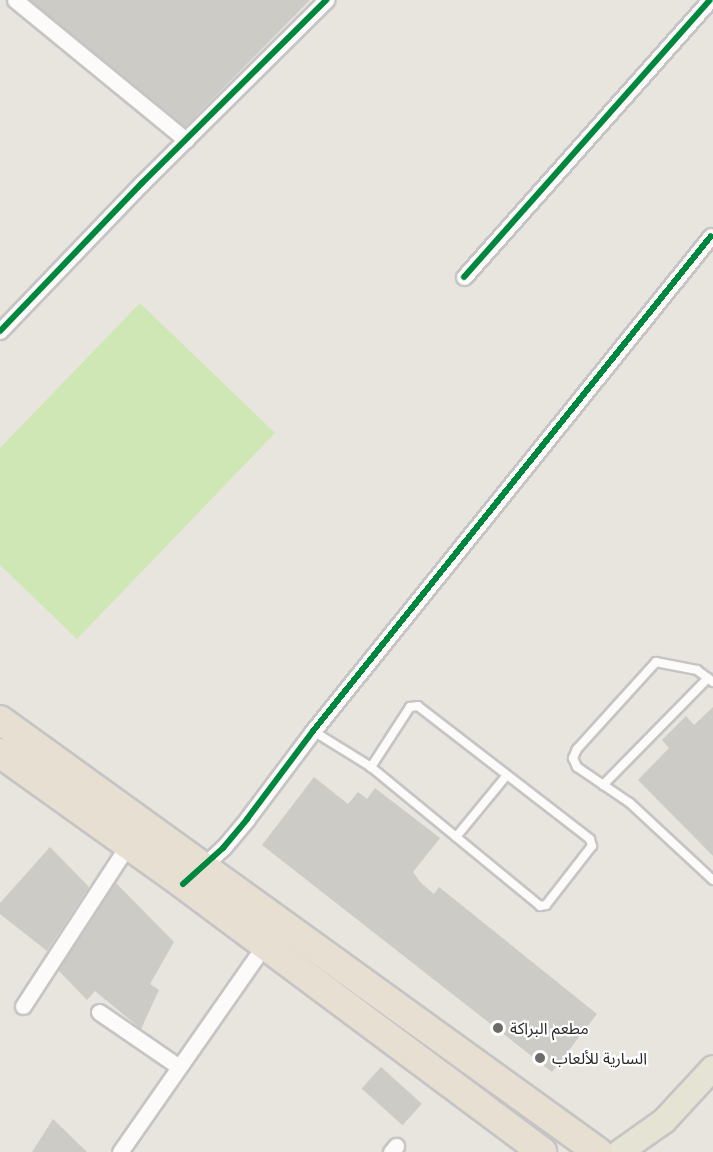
<!DOCTYPE html>
<meta charset="utf-8">
<style>
body{margin:0}
#map{position:relative;width:713px;height:1152px;overflow:hidden;background:#e8e5de;font-family:Lato,"Noto Sans Arabic",sans-serif}
div>[style]{position:absolute}
.pitch>*{inset:0;background:#cee7b5}
.building>*{inset:0;background:#cdcbc6;transform-origin:0 0}
.roads{filter:drop-shadow(2px 0 #c6c4c4) drop-shadow(-2px 0 #c6c4c4) drop-shadow(0 2px #c6c4c4) drop-shadow(0 -2px #c6c4c4)}
.lane>*{height:8px;margin:-4px;padding:0 4px;transform-origin:4px;border-radius:4px;background:#fcfbfa}
.street>*{height:15px;margin:-7.5px;padding:0 7.5px;transform-origin:7.5px;border-radius:7.5px;background:#fcfbfa}
.primary>*{height:24px;margin:-12px;padding:0 12px;transform-origin:12px;border-radius:12px;background:#e5e4d4}
.highway>*{height:28px;margin:-14px;padding:0 14px;transform-origin:14px;border-radius:14px;background:#e8dfd3}
.cycleway>*{height:6px;margin:-3px;padding:0 3px;transform-origin:3px;border-radius:3px;background:#00873e}
.dots>*{width:16px;height:16px;translate:-50% -50%;box-sizing:border-box;border:3px solid #fff;border-radius:50%}
span{translate:-50% -50%;white-space:nowrap;text-align:center;line-height:1.15;-webkit-text-stroke:4.5px #fff;paint-order:stroke}
.poi-label{font-size:16px;color:#292929}
.left{translate:0 -50%;text-align:left}
</style>
<div id="map">
<div class="pitch">
<div style="clip-path:polygon(140px 303px,275px 433px,77px 639px,0 565px,0 448px)"></div>
</div>
<div class="building">
<div style="clip-path:polygon(30px 0,310px 0,185px 127px)"></div>
<div style="clip-path:polygon(713px 707px,713px 856px,638px 780px,669px 748px,662px 740px,686px 716px,694px 725px)"></div>
<div style="clip-path:polygon(314px 777px,348px 804px,358px 792px,367px 799px,375px 788px,440px 838px,413px 872px,421px 883px,434px 894px,439px 887px,597px 1014px,552px 1072px,262px 845px)"></div>
<div style="clip-path:polygon(50px 847px,89px 887px,47px 951px,0 914px,0 903px)"></div>
<div style="clip-path:polygon(115px 882px,174px 942px,150px 984px,159px 990px,141px 1029px,95px 991px,87px 1000px,58px 970px)"></div>
<div style="left:381px;top:1067px;width:55px;height:29px;rotate:42deg"></div>
<div style="clip-path:polygon(53px 1119px,87px 1152px,32px 1152px)"></div>
</div>
<div class="roads">
<div class="lane">
<div style="left:713px;top:682px;width:20px;rotate:-143deg"></div>
<div style="left:697px;top:670px;width:42px;rotate:-169deg"></div>
<div style="left:656px;top:662px;width:118px;rotate:132.2deg"></div>
<div style="left:577px;top:749px;width:10px;rotate:114deg"></div>
<div style="left:573px;top:758px;width:10px;rotate:66deg"></div>
<div style="left:577px;top:767px;width:64px;rotate:34.2deg"></div>
<div style="left:630px;top:803px;width:113px;rotate:42.9deg"></div>
<div style="left:313px;top:731px;width:68px;rotate:31.8deg"></div>
<div style="left:371px;top:767px;width:219px;rotate:39.4deg"></div>
<div style="left:540px;top:906px;width:6px;rotate:-9deg"></div>
<div style="left:546px;top:905px;width:75px;rotate:-52.1deg"></div>
<div style="left:592px;top:846px;width:7px;rotate:-106deg"></div>
<div style="left:590px;top:839px;width:217px;rotate:-142.3deg"></div>
<div style="left:418px;top:706px;width:8px;rotate:173deg"></div>
<div style="left:410px;top:707px;width:72px;rotate:123deg"></div>
<div style="left:603px;top:785px;width:150px;rotate:-45.5deg"></div>
<div style="left:456px;top:837px;width:80px;rotate:-50.6deg"></div>
</div>
<div class="street">
<div style="left:15px;top:0;width:221px;rotate:39.3deg"></div>
<div style="left:464px;top:277px;width:370px;rotate:-48.4deg"></div>
<div style="left:0;top:331px;width:205px;rotate:-46.2deg"></div>
<div style="left:142px;top:183px;width:260px;rotate:-44.8deg"></div>
<div style="left:199px;top:870px;width:33px;rotate:-43deg"></div>
<div style="left:223px;top:848px;width:38px;rotate:-50deg"></div>
<div style="left:247px;top:819px;width:110px;rotate:-53.1deg"></div>
<div style="left:313px;top:731px;width:635px;rotate:-51.2deg"></div>
<div style="left:23px;top:1006px;width:192px;rotate:-56.9deg"></div>
<div style="left:99px;top:1012px;width:97px;rotate:34.5deg"></div>
<div style="left:120px;top:1152px;width:254px;rotate:-55.1deg"></div>
<div style="left:391px;top:1152px;width:8px;rotate:-50deg"></div>
</div>
<div class="primary">
<div style="left:620px;top:1152px;width:54px;rotate:-35.2deg"></div>
<div style="left:664px;top:1121px;width:72px;rotate:-47.2deg"></div>
</div>
<div class="highway">
<div style="left:0;top:720px;width:738px;rotate:35.84deg"></div>
<div style="left:0;top:753px;width:225px;rotate:35.6deg"></div>
<div style="left:183px;top:884px;width:448px;rotate:36.7deg"></div>
</div>
</div>
<div class="cycleway">
<div style="left:464px;top:277px;width:370px;rotate:-48.4deg"></div>
<div style="left:0;top:331px;width:205px;rotate:-46.2deg"></div>
<div style="left:142px;top:183px;width:260px;rotate:-44.8deg"></div>
<div style="left:183px;top:884px;width:54px;rotate:-42deg"></div>
<div style="left:223px;top:848px;width:38px;rotate:-50deg"></div>
<div style="left:247px;top:819px;width:110px;rotate:-53.1deg"></div>
<div style="left:313px;top:731px;width:635px;rotate:-51.2deg"></div>
</div>
<div class="dots">
<div style="left:498px;top:1028px;background:#6c6b68"></div>
<div style="left:540px;top:1058px;background:#6c6b68"></div>
</div>
<div class="poi-label">
<span class="left" style="left:510px;top:1028px">مطعم البراكة</span>
<span class="left" style="left:552px;top:1058px">السارية للألعاب</span>
</div>
</div>
